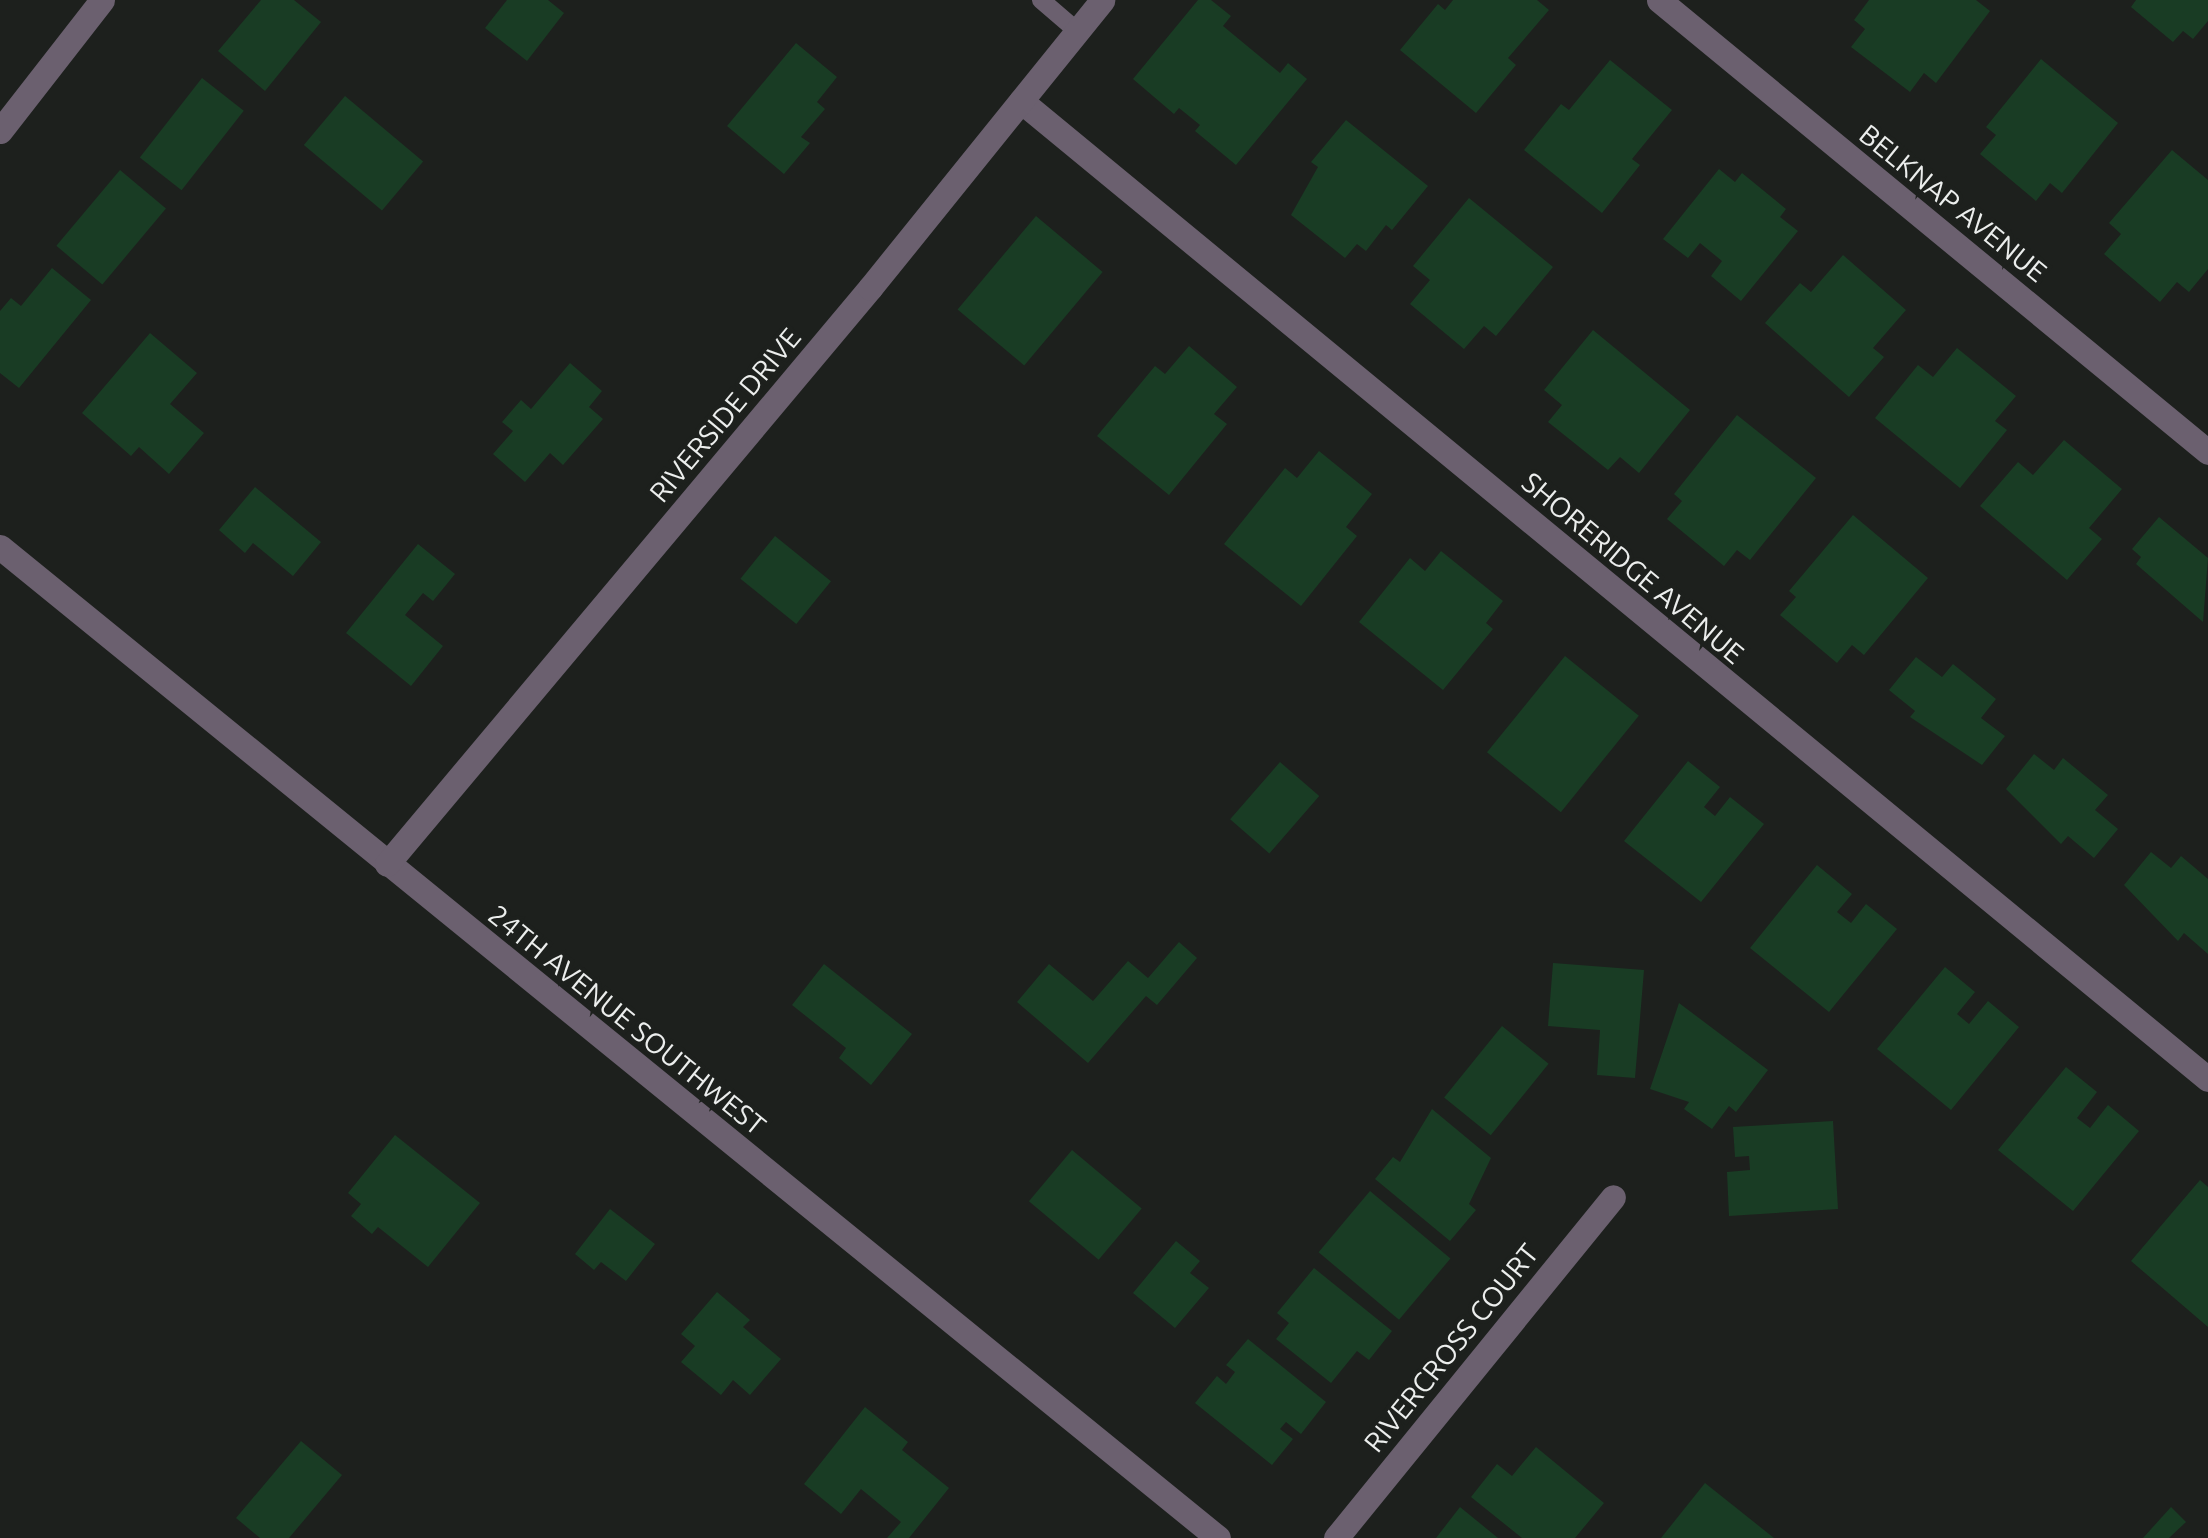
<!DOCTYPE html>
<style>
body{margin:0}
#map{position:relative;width:2208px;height:1538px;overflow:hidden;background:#1d201d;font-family:Ubuntu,sans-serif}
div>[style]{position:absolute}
.building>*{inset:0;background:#193c24;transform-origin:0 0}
.lane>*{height:18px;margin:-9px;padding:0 9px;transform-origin:9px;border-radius:9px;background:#6b606f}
.street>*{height:25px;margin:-12.5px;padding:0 12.5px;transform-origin:12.5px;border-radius:12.5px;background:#6b606f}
span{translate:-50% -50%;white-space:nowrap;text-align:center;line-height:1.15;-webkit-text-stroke:8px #1d201d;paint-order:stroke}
.street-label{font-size:28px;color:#eceeed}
</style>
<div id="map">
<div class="building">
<div style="clip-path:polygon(261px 0,294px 0,321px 22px,265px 91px,218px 51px)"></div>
<div style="clip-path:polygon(507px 0,548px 0,564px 13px,527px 61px,485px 28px)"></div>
<div style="clip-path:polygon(1198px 0,1211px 0,1231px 16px,1223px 26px,1280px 73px,1288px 63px,1307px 79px,1236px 165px,1195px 131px,1200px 125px,1179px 108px,1174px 114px,1133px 79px)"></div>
<div style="clip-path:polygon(1453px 0,1537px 0,1549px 10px,1508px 58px,1516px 65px,1476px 113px,1400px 50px,1438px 4px,1445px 10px)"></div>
<div style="clip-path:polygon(1869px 0,1976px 0,1990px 11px,1936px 83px,1924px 73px,1910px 92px,1851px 47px,1865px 29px,1854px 20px)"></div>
<div style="clip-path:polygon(2136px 0,2208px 0,2208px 21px,2193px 39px,2183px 31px,2173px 42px,2131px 7px)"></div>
<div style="clip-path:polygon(796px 43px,837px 77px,817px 102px,825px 109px,801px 137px,810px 143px,784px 174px,727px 126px)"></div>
<div style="clip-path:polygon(2041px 59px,2118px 123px,2062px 193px,2050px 183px,2036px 201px,1980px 154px,1996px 135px,1986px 127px)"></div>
<div style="clip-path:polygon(1610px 60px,1672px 110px,1632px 159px,1640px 165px,1602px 213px,1524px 150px,1561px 104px,1569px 110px)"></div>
<div style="left:202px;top:78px;width:53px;height:101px;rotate:38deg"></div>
<div style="left:345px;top:96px;width:102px;height:64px;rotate:40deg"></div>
<div style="clip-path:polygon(1346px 120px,1428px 186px,1392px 230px,1386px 225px,1366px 251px,1357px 244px,1345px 258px,1291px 215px,1318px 167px,1311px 162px)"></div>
<div style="clip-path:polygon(2172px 150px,2208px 180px,2208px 269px,2189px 292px,2177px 282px,2160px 302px,2104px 254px,2121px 234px,2109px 223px)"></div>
<div style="clip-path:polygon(1719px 169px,1735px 182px,1742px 173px,1786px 209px,1780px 217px,1798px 231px,1741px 301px,1711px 276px,1722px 261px,1700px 243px,1688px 258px,1663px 239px)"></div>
<div style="left:120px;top:170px;width:60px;height:99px;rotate:40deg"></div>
<div style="clip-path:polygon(1469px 198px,1553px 267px,1496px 336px,1484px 326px,1464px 349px,1410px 304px,1430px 280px,1413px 266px)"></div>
<div style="left:1036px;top:216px;width:87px;height:122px;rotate:40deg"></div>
<div style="clip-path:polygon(1843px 255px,1906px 310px,1873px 348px,1884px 357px,1849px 397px,1765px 323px,1800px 283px,1811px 292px)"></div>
<div style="clip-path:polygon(52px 268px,91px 300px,19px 388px,0 373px,0 311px,11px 298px,21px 306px)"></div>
<div style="clip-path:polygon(1593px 330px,1690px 410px,1639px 473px,1620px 457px,1608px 470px,1548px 422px,1562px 405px,1544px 390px)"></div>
<div style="clip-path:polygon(150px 333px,197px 373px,170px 404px,204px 433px,169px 474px,139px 447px,131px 456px,82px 413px)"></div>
<div style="clip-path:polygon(1189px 346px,1237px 387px,1214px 414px,1227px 424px,1169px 495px,1097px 436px,1155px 366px,1165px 374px)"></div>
<div style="clip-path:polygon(1957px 348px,2016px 396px,1995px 421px,2007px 430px,1960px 488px,1875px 418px,1918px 365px,1933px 377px)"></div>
<div style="clip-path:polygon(570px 363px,602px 391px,589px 407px,603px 419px,563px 465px,550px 453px,525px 482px,493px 454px,513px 431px,502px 422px,521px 400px,531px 409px)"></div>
<div style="clip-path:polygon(1737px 415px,1816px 478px,1750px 560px,1737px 550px,1724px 566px,1667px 519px,1682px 501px,1674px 494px)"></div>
<div style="clip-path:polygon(2064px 440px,2122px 489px,2089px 528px,2102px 539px,2067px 580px,1980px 506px,2018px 462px,2033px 475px)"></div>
<div style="clip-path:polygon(1319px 451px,1372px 494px,1346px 527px,1357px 536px,1301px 606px,1224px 544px,1285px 468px,1297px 478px)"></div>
<div style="clip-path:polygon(255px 487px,321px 542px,293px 576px,253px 543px,245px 553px,219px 530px)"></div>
<div style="clip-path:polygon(1853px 515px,1928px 578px,1864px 655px,1852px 645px,1837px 663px,1780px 615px,1796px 597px,1789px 591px)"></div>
<div style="clip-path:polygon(2159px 517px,2208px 558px,2203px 622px,2136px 564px,2141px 557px,2132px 549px)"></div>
<div style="left:775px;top:536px;width:72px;height:55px;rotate:39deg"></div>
<div style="clip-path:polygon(418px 544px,455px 574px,433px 601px,423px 593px,405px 615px,443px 646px,411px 686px,346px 633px)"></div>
<div style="clip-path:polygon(1441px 551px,1503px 601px,1486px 623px,1493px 629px,1443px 690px,1359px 622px,1410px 558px,1425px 571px)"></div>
<div style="left:1565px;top:656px;width:95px;height:124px;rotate:39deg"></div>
<div style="clip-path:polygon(1916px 657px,1942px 677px,1953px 664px,1996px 699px,1981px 718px,2005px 736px,1982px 765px,1910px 717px,1915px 711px,1889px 690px)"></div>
<div style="clip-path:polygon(2034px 754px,2054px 770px,2063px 758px,2108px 795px,2095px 810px,2118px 829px,2094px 858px,2068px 836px,2061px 844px,2006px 789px)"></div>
<div style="clip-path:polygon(1688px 761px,1720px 787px,1704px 807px,1715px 816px,1730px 797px,1764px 824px,1701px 902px,1624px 841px)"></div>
<div style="left:1280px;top:762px;width:52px;height:76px;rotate:41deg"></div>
<div style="clip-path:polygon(2151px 852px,2171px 868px,2181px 856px,2208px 879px,2208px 954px,2184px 933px,2178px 941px,2124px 885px)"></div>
<div style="clip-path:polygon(1817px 865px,1852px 894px,1837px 912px,1851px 923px,1866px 904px,1897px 929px,1829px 1012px,1750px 948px)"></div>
<div style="clip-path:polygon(1179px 942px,1197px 958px,1157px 1005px,1146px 996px,1088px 1063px,1017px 1002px,1049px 964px,1093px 1001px,1128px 961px,1148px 978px)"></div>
<div style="clip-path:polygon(1553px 963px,1644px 970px,1635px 1078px,1597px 1075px,1600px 1030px,1548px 1026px)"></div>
<div style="clip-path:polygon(824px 964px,912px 1034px,871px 1085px,839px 1058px,846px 1048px,792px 1005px)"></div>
<div style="clip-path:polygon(1945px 967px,1975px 992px,1957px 1014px,1969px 1024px,1988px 1001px,2019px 1027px,1951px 1110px,1877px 1049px)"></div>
<div style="clip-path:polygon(1679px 1003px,1768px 1070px,1736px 1112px,1729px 1106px,1712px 1129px,1684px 1109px,1689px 1102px,1650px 1089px)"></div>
<div style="left:1502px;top:1026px;width:60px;height:92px;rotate:39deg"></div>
<div style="clip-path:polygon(2066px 1067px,2097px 1092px,2077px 1118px,2090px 1128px,2108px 1105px,2139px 1131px,2073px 1211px,1998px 1150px)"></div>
<div style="clip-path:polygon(1432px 1109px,1491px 1158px,1469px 1204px,1476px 1210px,1450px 1241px,1375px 1179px,1393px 1157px,1400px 1162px)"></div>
<div style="clip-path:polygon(1833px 1121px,1838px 1209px,1729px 1216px,1727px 1172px,1750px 1170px,1749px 1156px,1735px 1157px,1733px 1127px)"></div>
<div style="clip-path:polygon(395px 1135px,480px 1203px,428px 1267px,378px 1227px,372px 1234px,351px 1216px,361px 1204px,348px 1193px)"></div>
<div style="left:1072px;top:1150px;width:91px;height:67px;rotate:40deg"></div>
<div style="clip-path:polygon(2200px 1180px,2208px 1187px,2208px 1327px,2131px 1261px)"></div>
<div style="left:1370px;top:1191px;width:105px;height:80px;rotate:40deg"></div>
<div style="clip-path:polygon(610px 1209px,655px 1244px,626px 1281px,601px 1262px,594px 1270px,575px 1254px)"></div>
<div style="clip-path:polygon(1176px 1241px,1200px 1261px,1190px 1273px,1209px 1288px,1175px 1328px,1133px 1293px)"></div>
<div style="clip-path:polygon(1314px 1268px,1392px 1331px,1369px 1360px,1357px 1351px,1331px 1383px,1276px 1339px,1289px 1323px,1277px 1313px)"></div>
<div style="clip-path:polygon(717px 1292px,750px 1320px,743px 1327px,781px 1359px,750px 1395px,733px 1380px,721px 1395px,681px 1362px,695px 1346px,681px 1334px)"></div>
<div style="clip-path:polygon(1248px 1339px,1326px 1402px,1301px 1434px,1286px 1422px,1280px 1429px,1293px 1439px,1272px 1465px,1195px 1403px,1217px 1376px,1226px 1384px,1235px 1372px,1226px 1365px)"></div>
<div style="clip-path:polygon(865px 1407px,908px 1442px,902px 1450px,949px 1488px,909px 1538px,887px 1538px,901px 1522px,861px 1489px,841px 1514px,804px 1484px)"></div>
<div style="clip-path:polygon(301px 1441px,342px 1475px,289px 1538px,260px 1538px,236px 1518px)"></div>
<div style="clip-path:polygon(1536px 1447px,1604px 1503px,1575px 1538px,1522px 1538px,1471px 1497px,1497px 1464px,1512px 1476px)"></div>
<div style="clip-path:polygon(1705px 1483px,1774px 1538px,1661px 1538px)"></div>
<div style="clip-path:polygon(1460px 1507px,1498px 1538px,1436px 1538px)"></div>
<div style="clip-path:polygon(2171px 1507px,2186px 1522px,2169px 1538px,2143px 1538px)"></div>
</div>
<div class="lane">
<div style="left:1041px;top:0;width:48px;rotate:40.7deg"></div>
</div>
<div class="street">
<div style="left:1659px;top:0;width:711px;rotate:39.47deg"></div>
<div style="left:1021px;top:101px;width:1538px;rotate:39.49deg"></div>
<div style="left:0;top:131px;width:166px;rotate:-52.1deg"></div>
<div style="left:0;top:547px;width:1570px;rotate:39.13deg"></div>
<div style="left:387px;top:864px;width:752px;rotate:-50.02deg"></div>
<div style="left:870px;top:288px;width:370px;rotate:-51.1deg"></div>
<div style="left:1336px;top:1538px;width:439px;rotate:-50.9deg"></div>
</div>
<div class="street-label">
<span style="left:1953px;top:203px;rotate:39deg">BELKNAP AVENUE</span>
<span style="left:725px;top:415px;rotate:-50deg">RIVERSIDE DRIVE</span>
<span style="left:1633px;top:568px;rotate:40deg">SHORERIDGE AVENUE</span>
<span style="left:627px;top:1020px;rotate:39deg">24TH AVENUE SOUTHWEST</span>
<span style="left:1451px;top:1348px;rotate:-51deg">RIVERCROSS COURT</span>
</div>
</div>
